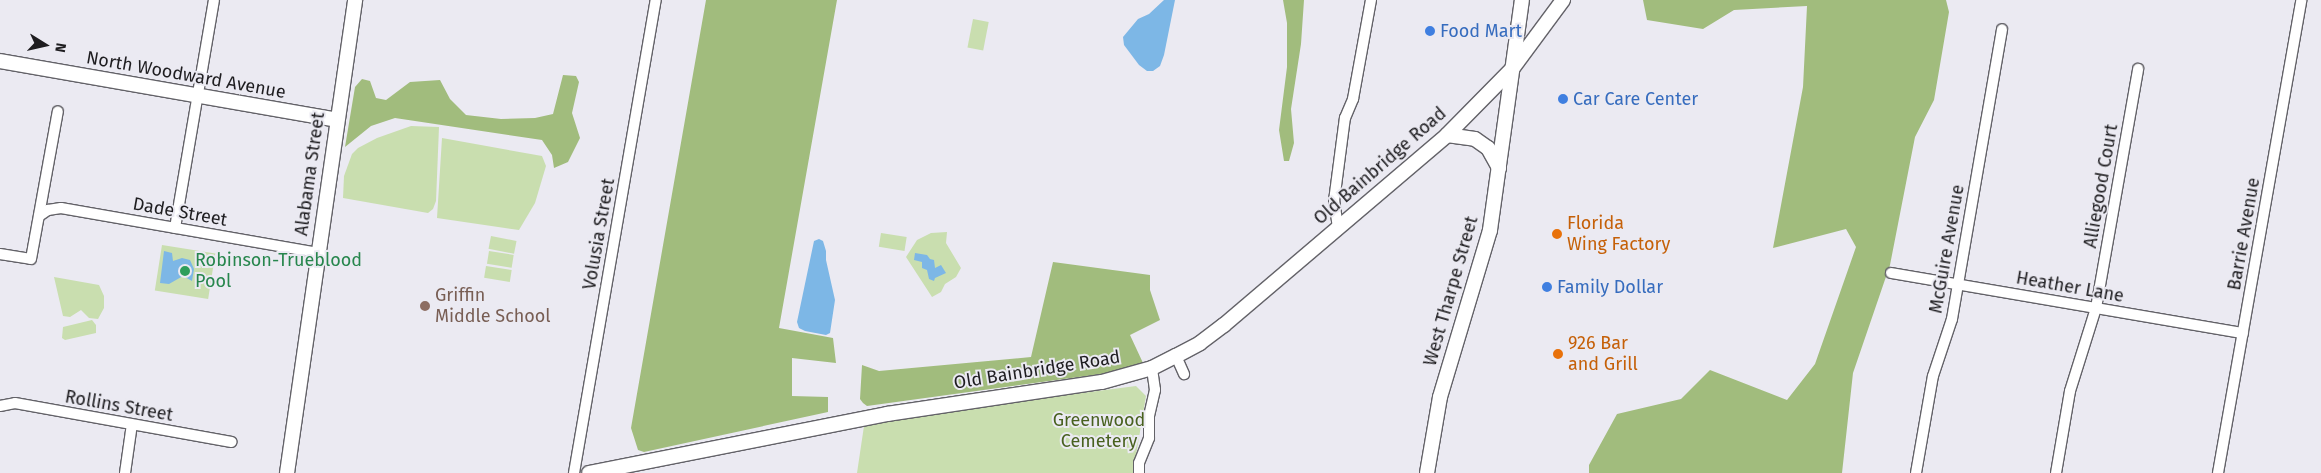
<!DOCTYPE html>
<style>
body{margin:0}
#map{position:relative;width:2321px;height:473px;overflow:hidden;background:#ebeaf2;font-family:"Fira Sans",sans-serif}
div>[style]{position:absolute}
.green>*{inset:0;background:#c9deaf;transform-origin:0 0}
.forest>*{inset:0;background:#a1bc7d}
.water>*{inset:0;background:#7db7e6}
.roads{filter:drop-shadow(1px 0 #636268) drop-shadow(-1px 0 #636268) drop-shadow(0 1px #636268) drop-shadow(0 -1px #636268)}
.street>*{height:10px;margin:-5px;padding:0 5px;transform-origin:5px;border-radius:5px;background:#fff}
.secondary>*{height:14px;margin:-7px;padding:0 7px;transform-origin:7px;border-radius:7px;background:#fff}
.dots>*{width:14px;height:14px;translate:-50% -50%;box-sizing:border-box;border:2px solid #ebeaf2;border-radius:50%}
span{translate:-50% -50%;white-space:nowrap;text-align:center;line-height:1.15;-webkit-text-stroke:4px #ebeaf2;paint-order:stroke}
.shop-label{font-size:18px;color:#366cbe}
.left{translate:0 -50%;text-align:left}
.street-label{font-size:18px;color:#1e1d20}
.food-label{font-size:18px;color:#c56008}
.leisure-label{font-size:18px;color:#27864d}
.education-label{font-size:18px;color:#785e54}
.park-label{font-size:18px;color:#48611f}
.north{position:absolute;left:20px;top:20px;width:50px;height:50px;-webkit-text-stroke:4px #ebeaf2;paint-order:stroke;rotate:100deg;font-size:14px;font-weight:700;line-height:20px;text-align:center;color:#1e1d20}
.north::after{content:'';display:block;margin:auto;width:18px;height:22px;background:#1e1d20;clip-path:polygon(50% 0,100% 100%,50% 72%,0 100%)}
</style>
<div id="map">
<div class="green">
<div style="left:973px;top:19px;width:16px;height:29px;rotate:11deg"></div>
<div style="clip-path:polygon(411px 126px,439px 127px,436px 201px,433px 209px,428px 213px,343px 198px,344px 176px,352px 154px,358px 148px,377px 138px)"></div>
<div style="clip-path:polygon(442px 138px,542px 156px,546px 166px,535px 203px,519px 230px,437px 218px)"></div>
<div style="clip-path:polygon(947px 232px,946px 243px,961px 268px,956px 277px,945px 284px,941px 292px,932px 297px,906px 257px,917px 240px,931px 233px)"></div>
<div style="left:881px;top:233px;width:26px;height:14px;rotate:9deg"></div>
<div style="left:491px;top:236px;width:26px;height:13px;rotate:11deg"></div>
<div style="left:162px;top:245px;width:54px;height:46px;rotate:9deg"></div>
<div style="left:489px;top:251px;width:25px;height:13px;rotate:9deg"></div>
<div style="left:486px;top:266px;width:26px;height:12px;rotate:9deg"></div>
<div style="clip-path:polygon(54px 277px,99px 285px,104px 296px,104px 308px,98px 319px,89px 318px,81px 310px,70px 317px,63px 316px)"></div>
<div style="clip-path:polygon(92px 320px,96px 325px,96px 333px,65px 340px,62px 338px,63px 327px)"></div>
<div style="clip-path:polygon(1136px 386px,1146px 396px,1133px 473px,857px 473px,864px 426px,935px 412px)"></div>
</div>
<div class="forest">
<div style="clip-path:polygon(706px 0,837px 0,779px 328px,833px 338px,836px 363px,792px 358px,792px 396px,828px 397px,828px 412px,644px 452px,638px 450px,631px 428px)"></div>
<div style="clip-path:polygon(1283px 0,1304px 0,1301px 44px,1291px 109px,1294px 143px,1289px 161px,1284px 161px,1279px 130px,1287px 67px,1287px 23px)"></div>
<div style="clip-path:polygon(1643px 0,1946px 0,1949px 12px,1934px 100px,1915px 137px,1890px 265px,1853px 373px,1842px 473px,1589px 473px,1589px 465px,1617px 414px,1681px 399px,1710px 370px,1787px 400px,1815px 364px,1856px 247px,1846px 229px,1773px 248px,1803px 87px,1807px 6px,1734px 10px,1703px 29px,1647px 20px)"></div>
<div style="clip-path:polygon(563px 75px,576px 76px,579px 82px,572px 113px,580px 138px,568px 162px,554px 168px,552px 155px,542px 140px,395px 118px,371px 126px,345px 147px,355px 87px,362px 79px,370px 81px,376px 98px,386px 100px,410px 82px,440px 80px,450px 99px,466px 115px,501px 119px,535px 118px,553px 114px)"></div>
<div style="clip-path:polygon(1053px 262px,1150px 275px,1150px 290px,1160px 320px,1130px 335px,1143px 363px,1125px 370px,1101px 374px,867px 406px,863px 403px,860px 399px,862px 365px,879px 371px,1031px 357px)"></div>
</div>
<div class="water">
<div style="clip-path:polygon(1164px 0,1175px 0,1164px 55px,1160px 66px,1153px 71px,1147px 71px,1139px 65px,1124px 45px,1123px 37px,1138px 19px,1149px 14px)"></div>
<div style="clip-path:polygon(819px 239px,823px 241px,826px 251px,826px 260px,835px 300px,830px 333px,826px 335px,805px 331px,799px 328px,797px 322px,814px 241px)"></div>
<div style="clip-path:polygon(164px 251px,172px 253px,173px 261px,182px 258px,190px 260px,194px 269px,192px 281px,183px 276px,169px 284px,160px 283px)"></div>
<div style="clip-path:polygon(915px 253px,927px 255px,930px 259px,934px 260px,935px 268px,941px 265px,946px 273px,935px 278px,934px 281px,929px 279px,927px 270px,922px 268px,922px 262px,914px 260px)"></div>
</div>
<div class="roads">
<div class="street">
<div style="left:39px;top:216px;width:11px;rotate:-34deg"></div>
<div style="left:48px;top:210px;width:13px;rotate:-9deg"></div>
<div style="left:61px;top:208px;width:261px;rotate:9.9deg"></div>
<div style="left:175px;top:228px;width:231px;rotate:-80.3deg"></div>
<div style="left:1338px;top:228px;width:27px;rotate:-98deg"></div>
<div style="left:1334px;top:201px;width:84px;rotate:-82.5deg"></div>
<div style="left:1345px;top:118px;width:21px;rotate:-67deg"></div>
<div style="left:1353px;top:99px;width:101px;rotate:-79.7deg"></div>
<div style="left:0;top:254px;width:31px;rotate:9deg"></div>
<div style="left:31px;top:259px;width:150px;rotate:-79.7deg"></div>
<div style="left:1891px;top:273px;width:357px;rotate:9.7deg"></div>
<div style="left:1176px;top:356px;width:20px;rotate:66deg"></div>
<div style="left:0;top:406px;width:15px;rotate:-11deg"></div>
<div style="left:15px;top:403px;width:220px;rotate:10.2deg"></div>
<div style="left:125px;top:473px;width:49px;rotate:-81.9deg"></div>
<div style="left:574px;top:473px;width:480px;rotate:-80.2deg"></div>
<div style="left:1139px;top:473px;width:10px;rotate:-90deg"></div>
<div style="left:1139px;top:463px;width:27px;rotate:-68deg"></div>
<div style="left:1149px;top:438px;width:22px;rotate:-90deg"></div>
<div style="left:1149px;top:416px;width:27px;rotate:-77deg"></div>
<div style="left:1155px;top:390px;width:22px;rotate:-98deg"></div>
<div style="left:1916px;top:473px;width:98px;rotate:-80.1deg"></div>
<div style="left:1933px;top:376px;width:60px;rotate:-71.6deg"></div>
<div style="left:1952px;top:319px;width:294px;rotate:-80.2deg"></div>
<div style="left:2056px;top:473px;width:83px;rotate:-80.3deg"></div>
<div style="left:2070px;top:391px;width:87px;rotate:-72.6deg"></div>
<div style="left:2096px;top:308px;width:243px;rotate:-80deg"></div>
<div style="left:2218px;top:473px;width:480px;rotate:-80deg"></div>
</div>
<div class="secondary">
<div style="left:0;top:61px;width:342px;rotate:9.9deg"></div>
<div style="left:1447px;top:135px;width:28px;rotate:8deg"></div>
<div style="left:1475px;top:139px;width:16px;rotate:35deg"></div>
<div style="left:1488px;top:148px;width:23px;rotate:61deg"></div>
<div style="left:287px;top:473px;width:478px;rotate:-81.8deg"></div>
<div style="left:589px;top:473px;width:304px;rotate:-11.2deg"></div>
<div style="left:887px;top:414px;width:217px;rotate:-8.5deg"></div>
<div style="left:1102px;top:382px;width:52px;rotate:-15.6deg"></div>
<div style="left:1152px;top:368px;width:27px;rotate:-27deg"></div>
<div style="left:1176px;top:356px;width:27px;rotate:-28deg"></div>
<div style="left:1200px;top:343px;width:30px;rotate:-37deg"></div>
<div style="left:1224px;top:325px;width:293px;rotate:-40.4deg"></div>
<div style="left:1447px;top:135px;width:93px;rotate:-45.4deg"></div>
<div style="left:1512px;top:69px;width:86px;rotate:-53.5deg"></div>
<div style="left:1427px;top:473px;width:77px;rotate:-80.3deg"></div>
<div style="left:1440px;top:397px;width:174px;rotate:-73.3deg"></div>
<div style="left:1490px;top:230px;width:232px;rotate:-82.1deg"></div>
</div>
</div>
<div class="dots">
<div style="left:1430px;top:31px;background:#3f7fe0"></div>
<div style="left:1563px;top:99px;background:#3f7fe0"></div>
<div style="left:1557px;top:234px;background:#e8710a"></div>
<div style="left:185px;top:271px;background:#2e9e5b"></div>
<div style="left:1547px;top:287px;background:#3f7fe0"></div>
<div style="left:425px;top:306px;background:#8d6e63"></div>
<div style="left:1558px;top:354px;background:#e8710a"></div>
</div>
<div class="shop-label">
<span class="left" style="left:1440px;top:31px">Food Mart</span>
<span class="left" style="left:1573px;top:99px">Car Care Center</span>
<span class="left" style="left:1557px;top:287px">Family Dollar</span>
</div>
<div class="street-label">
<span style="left:186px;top:75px;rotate:10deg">North Woodward Avenue</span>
<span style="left:1380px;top:166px;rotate:-41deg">Old Bainbridge Road</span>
<span style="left:310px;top:174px;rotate:-82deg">Alabama Street</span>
<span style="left:2101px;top:186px;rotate:-80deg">Alliegood Court</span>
<span style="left:180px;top:212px;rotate:10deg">Dade Street</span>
<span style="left:599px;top:234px;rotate:-80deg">Volusia Street</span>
<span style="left:2244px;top:234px;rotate:-80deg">Barrie Avenue</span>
<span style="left:1947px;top:249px;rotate:-80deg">McGuire Avenue</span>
<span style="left:2070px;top:287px;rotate:10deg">Heather Lane</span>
<span style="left:1451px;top:291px;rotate:-74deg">West Tharpe Street</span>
<span style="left:1037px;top:370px;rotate:-9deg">Old Bainbridge Road</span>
<span style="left:119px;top:406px;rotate:10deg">Rollins Street</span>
</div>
<div class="food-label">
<span class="left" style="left:1567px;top:234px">Florida<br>Wing Factory</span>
<span class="left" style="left:1568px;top:354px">926 Bar<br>and Grill</span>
</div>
<div class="leisure-label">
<span class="left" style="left:195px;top:271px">Robinson-Trueblood<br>Pool</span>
</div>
<div class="education-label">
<span class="left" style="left:435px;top:306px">Griffin<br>Middle School</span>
</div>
<div class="park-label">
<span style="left:1099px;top:431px">Greenwood<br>Cemetery</span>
</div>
<div class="north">N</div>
</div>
